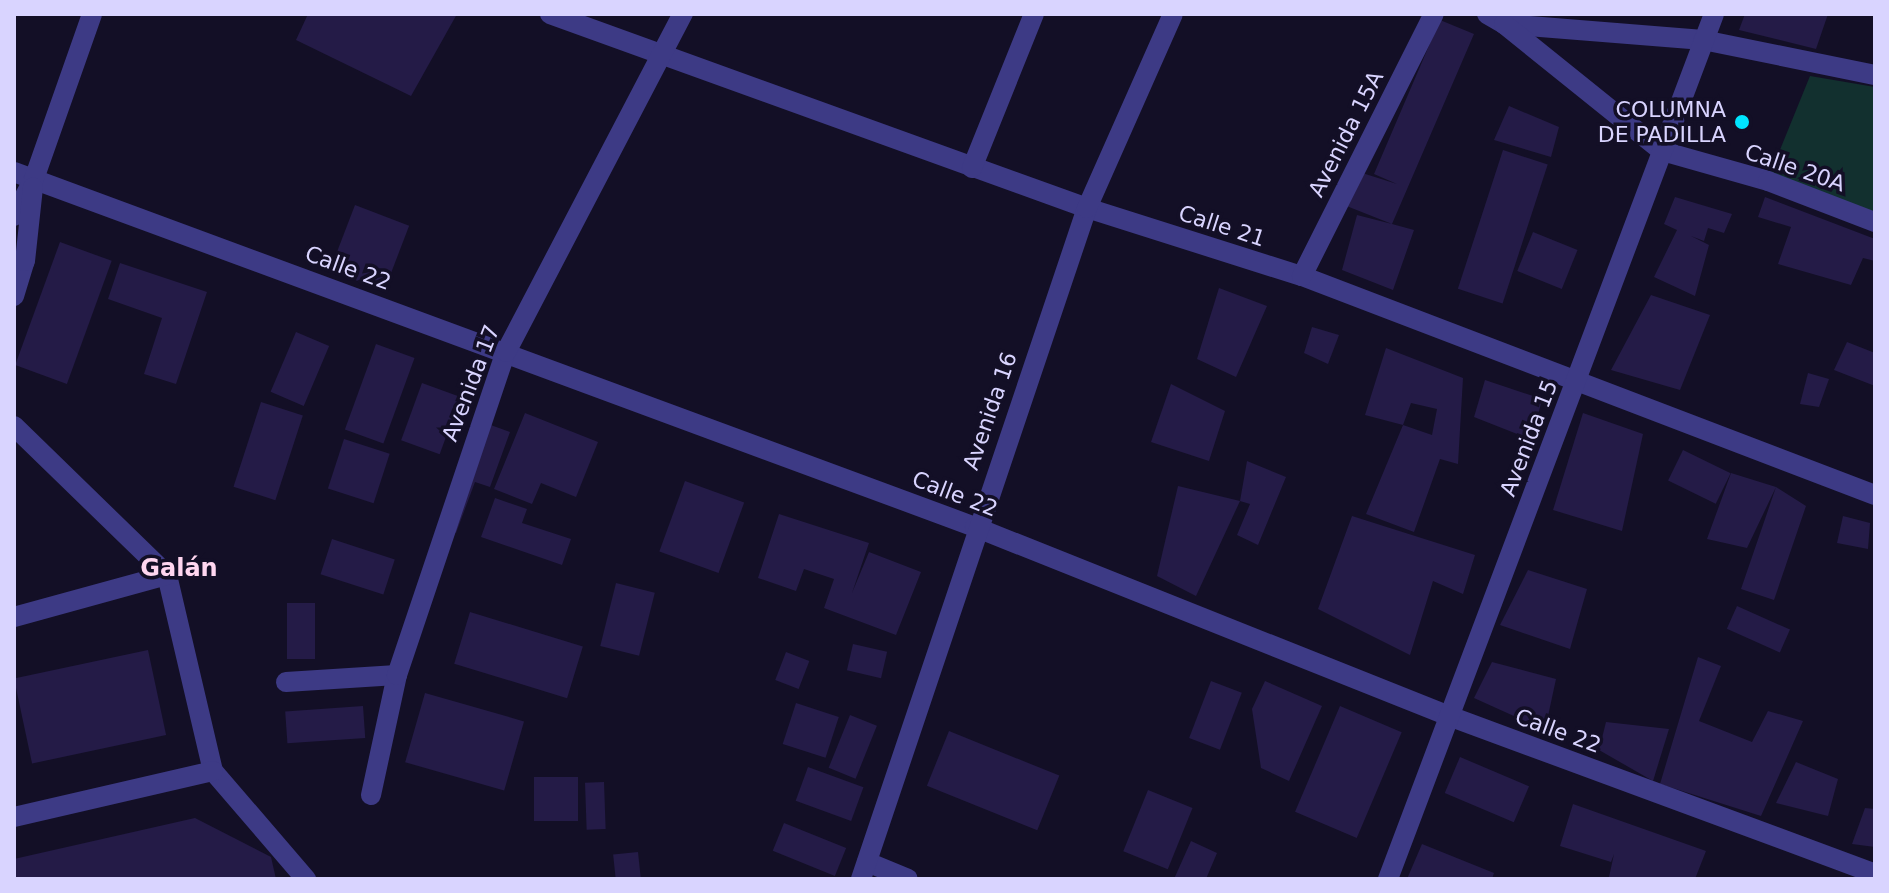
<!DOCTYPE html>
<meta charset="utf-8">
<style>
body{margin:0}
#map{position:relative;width:1889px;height:893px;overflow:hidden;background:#130f26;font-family:"DejaVu Sans",sans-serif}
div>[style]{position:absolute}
.green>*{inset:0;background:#12302f}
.building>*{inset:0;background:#241b47;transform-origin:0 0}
.minor>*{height:20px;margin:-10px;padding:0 10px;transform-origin:10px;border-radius:10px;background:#3d3a85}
.dots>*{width:22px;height:22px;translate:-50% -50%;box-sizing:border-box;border:4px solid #130f26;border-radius:50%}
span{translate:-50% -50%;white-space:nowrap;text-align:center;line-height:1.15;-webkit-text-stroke:7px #130f26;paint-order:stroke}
.poi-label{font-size:22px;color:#d9d4ff}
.right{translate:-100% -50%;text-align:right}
.street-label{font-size:22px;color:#d9d4ff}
.neighbourhood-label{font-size:24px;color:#ffd6f0;font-weight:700}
.frame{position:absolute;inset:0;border:16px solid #d9d4ff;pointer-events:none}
</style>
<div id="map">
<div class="green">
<div style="clip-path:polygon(1810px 76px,1875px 87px,1875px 213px,1769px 177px)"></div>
</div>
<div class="building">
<div style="clip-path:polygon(308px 14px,457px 14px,411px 96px,296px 40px)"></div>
<div style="clip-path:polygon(1745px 14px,1828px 14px,1816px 49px,1739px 30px)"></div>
<div style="clip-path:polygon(1440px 20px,1474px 34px,1392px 224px,1414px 230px,1393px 290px,1342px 270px,1357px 215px,1392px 224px,1344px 205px,1359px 172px,1397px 184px,1374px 174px)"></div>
<div style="clip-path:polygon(1509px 106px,1559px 127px,1551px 157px,1494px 140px)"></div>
<div style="left:1503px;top:150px;width:47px;height:146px;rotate:18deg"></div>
<div style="clip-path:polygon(1675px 197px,1732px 214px,1724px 233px,1708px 228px,1704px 241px,1691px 236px,1709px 245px,1695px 296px,1654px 277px,1677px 230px,1664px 224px)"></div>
<div style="clip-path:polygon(1765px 197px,1875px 239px,1875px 261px,1863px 258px,1851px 285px,1778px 264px,1791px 227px,1758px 217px)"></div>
<div style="left:355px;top:205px;width:58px;height:70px;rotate:21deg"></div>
<div style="left:1533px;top:232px;width:48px;height:42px;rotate:22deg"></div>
<div style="left:60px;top:242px;width:55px;height:131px;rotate:20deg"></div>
<div style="clip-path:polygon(120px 263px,207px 292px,176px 384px,144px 374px,162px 318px,108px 299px)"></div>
<div style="clip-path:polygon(1219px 288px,1267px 306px,1236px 377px,1197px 359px)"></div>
<div style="clip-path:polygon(1651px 295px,1710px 315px,1680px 390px,1611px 370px)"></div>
<div style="clip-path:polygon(1312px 327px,1339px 335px,1328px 364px,1304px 353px)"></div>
<div style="left:296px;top:332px;width:36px;height:65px;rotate:23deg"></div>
<div style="clip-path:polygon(1847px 342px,1875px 353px,1875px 386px,1834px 370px)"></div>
<div style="left:376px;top:344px;width:41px;height:91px;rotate:20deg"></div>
<div style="clip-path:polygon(1386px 348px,1463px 378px,1458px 464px,1440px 459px,1414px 532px,1366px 514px,1403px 425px,1432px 435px,1437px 409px,1411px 403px,1403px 425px,1365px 415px)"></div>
<div style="clip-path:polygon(1808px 373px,1829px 379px,1819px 407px,1800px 404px)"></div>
<div style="clip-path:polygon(1485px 380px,1542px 399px,1532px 440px,1474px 417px)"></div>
<div style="left:422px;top:383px;width:41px;height:61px;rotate:20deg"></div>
<div style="clip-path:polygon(1171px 384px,1225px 411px,1209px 461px,1151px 442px)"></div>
<div style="left:261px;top:402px;width:44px;height:89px;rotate:18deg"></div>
<div style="clip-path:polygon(525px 413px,598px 442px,576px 497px,541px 483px,532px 504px,494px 489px)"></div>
<div style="clip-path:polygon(1583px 413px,1643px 434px,1622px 531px,1553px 510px)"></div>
<div style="clip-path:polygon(477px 420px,510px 432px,490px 487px,475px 482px,456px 533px,439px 526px)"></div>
<div style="left:344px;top:439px;width:48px;height:52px;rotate:18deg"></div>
<div style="left:1683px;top:450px;width:53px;height:34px;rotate:26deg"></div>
<div style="clip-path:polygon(1247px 461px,1286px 477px,1258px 545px,1237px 535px,1250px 504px,1240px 501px)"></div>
<div style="clip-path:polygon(1731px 473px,1776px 487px,1806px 506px,1774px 600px,1741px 589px,1776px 487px,1747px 548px,1707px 539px)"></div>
<div style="left:685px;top:481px;width:63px;height:75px;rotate:20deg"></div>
<div style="clip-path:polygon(1178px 486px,1240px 501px,1196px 596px,1157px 576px)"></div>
<div style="clip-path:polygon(495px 498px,527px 509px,522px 523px,571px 539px,562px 565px,481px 537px)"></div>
<div style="clip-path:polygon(779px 514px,869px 543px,852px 593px,869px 552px,921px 572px,896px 635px,824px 608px,834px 579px,804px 569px,796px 591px,758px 578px)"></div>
<div style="clip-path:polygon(1352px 516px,1475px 555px,1463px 594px,1433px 581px,1410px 655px,1318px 609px)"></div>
<div style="clip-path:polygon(1843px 516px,1870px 523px,1868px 549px,1837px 543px)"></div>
<div style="left:332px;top:539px;width:66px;height:37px;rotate:18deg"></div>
<div style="clip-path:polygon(1528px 570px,1587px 589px,1570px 649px,1500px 625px)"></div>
<div style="left:616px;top:583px;width:40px;height:65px;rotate:14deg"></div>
<div style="left:287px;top:603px;width:28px;height:56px"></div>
<div style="left:1737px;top:606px;width:58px;height:25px;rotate:24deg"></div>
<div style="left:470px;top:612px;width:118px;height:54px;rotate:17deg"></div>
<div style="left:853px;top:644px;width:35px;height:27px;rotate:13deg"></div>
<div style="left:148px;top:650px;width:87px;height:137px;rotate:78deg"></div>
<div style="left:786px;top:652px;width:25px;height:30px;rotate:21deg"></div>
<div style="clip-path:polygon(1698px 657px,1721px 666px,1699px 721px,1752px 742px,1768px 711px,1803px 721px,1761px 816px,1660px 784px)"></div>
<div style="clip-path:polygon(1492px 662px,1556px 679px,1545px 730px,1474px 698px)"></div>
<div style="left:1211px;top:681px;width:33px;height:61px;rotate:21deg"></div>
<div style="clip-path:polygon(1265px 681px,1322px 706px,1289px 781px,1261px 768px,1252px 709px)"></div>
<div style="left:425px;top:693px;width:103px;height:72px;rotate:16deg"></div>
<div style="left:796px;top:703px;width:45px;height:43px;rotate:18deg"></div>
<div style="left:363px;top:706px;width:32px;height:78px;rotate:86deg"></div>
<div style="left:1340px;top:706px;width:67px;height:115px;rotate:23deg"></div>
<div style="left:850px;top:715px;width:29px;height:57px;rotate:22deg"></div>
<div style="clip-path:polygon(1606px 722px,1669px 729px,1653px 781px,1599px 750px)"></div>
<div style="left:949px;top:731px;width:119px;height:59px;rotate:22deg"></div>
<div style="left:1460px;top:757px;width:75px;height:39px;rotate:23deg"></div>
<div style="clip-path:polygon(1796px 762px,1838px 779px,1828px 816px,1776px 803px)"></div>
<div style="left:808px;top:767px;width:59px;height:36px;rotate:20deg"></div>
<div style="left:534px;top:777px;width:44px;height:44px"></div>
<div style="left:604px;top:782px;width:47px;height:19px;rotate:88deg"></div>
<div style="left:1148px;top:790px;width:48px;height:66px;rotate:22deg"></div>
<div style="clip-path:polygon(1573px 804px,1706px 851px,1695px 879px,1609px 877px,1614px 854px,1611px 862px,1560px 846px)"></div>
<div style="clip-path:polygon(1865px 808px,1875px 809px,1875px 847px,1852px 844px)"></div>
<div style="clip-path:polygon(195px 818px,271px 857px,276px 879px,14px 879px,14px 859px)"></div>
<div style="left:784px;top:823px;width:67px;height:30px;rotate:22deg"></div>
<div style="clip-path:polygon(1191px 841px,1217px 853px,1206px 879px,1174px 879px)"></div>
<div style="clip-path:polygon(1422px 844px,1494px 873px,1492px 879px,1407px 879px)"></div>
<div style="left:638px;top:852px;width:27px;height:25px;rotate:84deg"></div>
</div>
<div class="minor">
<div style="left:550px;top:14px;width:571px;rotate:19.86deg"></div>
<div style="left:1087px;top:208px;width:225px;rotate:17.6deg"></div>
<div style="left:1302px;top:276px;width:613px;rotate:20.92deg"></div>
<div style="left:1487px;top:14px;width:20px;rotate:30deg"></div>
<div style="left:1504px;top:24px;width:200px;rotate:4.6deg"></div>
<div style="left:1703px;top:40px;width:176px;rotate:11.5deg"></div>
<div style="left:1504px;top:24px;width:203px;rotate:38.8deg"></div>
<div style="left:1662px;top:151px;width:110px;rotate:15.8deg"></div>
<div style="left:1768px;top:181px;width:115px;rotate:21deg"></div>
<div style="left:972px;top:168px;width:166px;rotate:-68.1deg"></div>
<div style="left:14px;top:172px;width:1024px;rotate:20.27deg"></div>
<div style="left:975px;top:527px;width:510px;rotate:21.74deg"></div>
<div style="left:1449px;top:716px;width:454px;rotate:20.3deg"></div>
<div style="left:14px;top:216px;width:42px;rotate:-61.6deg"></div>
<div style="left:34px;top:179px;width:175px;rotate:-70.6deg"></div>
<div style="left:1302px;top:276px;width:293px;rotate:-63.3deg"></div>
<div style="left:14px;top:296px;width:37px;rotate:-73deg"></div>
<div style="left:25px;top:261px;width:74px;rotate:-83.8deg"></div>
<div style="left:14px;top:426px;width:214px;rotate:44.2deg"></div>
<div style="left:167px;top:575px;width:201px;rotate:76.8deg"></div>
<div style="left:213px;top:771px;width:143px;rotate:49.3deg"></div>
<div style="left:14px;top:617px;width:159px;rotate:-15.4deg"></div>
<div style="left:286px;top:682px;width:111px;rotate:-3.6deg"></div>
<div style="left:371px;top:795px;width:123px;rotate:-77.8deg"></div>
<div style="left:397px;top:675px;width:341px;rotate:-71.4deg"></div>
<div style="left:506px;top:352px;width:382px;rotate:-62.4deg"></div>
<div style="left:14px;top:817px;width:204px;rotate:-13deg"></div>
<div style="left:867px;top:862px;width:44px;rotate:22.5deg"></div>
<div style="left:861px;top:879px;width:708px;rotate:-71.39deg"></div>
<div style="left:1087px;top:208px;width:212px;rotate:-66.1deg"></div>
<div style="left:1388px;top:879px;width:924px;rotate:-69.35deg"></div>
</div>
<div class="dots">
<div style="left:1742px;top:122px;background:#00e5ff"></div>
</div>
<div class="poi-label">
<span class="right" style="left:1726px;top:122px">COLUMNA<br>DE PADILLA</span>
</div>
<div class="street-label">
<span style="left:1346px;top:134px;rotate:-63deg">Avenida 15A</span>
<span style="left:1795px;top:168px;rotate:19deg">Calle 20A</span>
<span style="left:1222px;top:226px;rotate:18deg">Calle 21</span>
<span style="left:348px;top:268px;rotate:20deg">Calle 22</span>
<span style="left:471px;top:383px;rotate:-69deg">Avenida 17</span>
<span style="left:990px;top:411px;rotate:-71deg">Avenida 16</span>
<span style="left:1529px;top:438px;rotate:-69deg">Avenida 15</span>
<span style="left:955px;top:494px;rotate:21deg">Calle 22</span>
<span style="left:1558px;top:731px;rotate:20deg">Calle 22</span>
</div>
<div class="neighbourhood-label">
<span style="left:179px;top:569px">Galán</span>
</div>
<div class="frame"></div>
</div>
